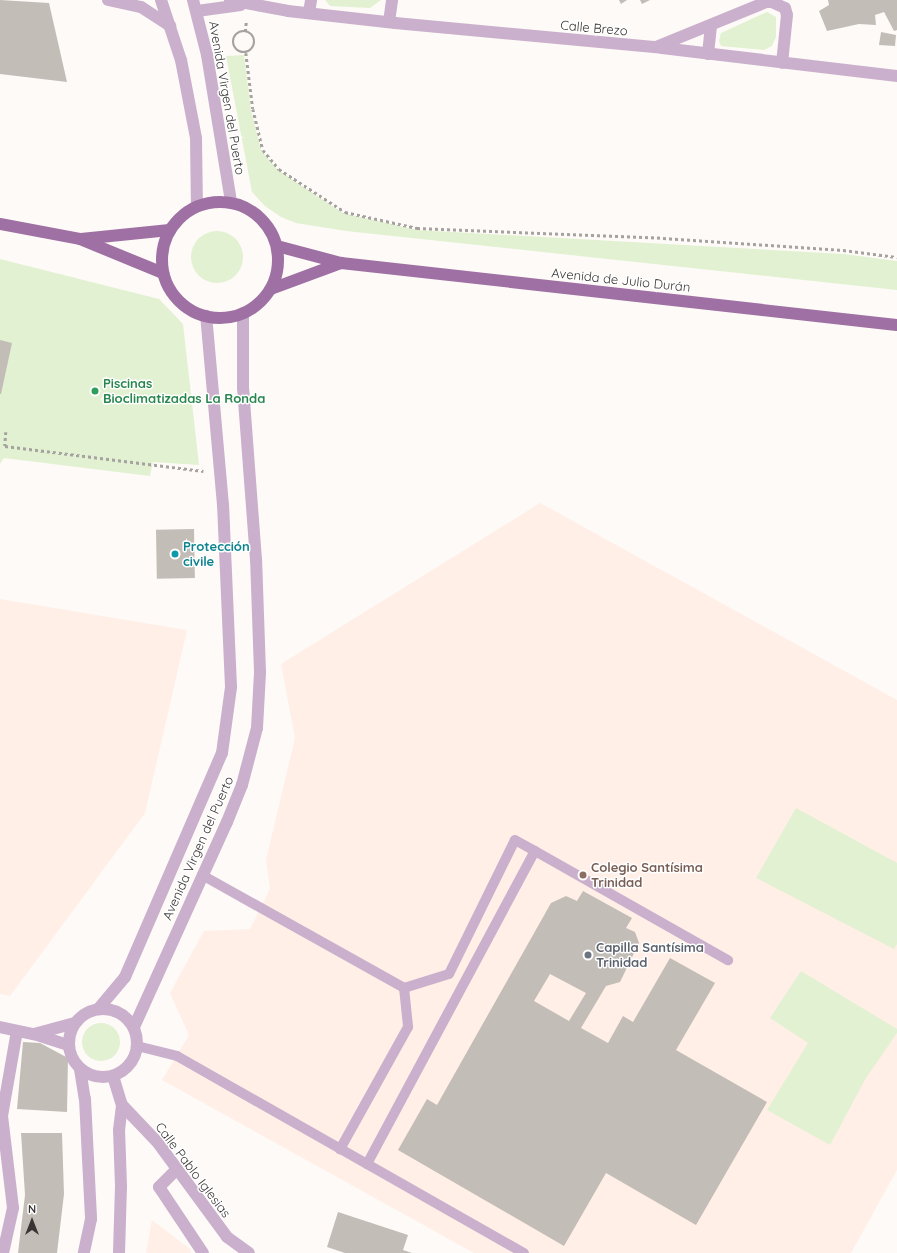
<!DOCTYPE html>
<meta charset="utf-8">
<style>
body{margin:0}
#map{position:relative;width:897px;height:1253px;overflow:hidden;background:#fefaf7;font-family:Quicksand,sans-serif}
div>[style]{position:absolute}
.built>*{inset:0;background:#ffefe7}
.green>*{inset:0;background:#e2f1d1}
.round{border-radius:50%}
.building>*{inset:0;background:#c3bdb7;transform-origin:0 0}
.path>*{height:2.5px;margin-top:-1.25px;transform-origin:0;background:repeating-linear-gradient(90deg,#a6a2a0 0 3px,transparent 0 6px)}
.path>.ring{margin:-1.25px;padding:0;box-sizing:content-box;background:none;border:2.5px solid #a6a2a0;border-radius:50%}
.lane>*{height:10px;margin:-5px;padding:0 5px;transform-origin:5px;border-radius:5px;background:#cab0cc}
.street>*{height:12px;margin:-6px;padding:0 6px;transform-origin:6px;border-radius:6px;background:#cab0cc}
.street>.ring{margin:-6px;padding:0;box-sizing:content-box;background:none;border:12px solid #cab0cc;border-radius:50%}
.primary>*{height:12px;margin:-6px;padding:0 6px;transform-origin:6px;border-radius:6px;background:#9f70a3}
.primary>.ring{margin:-6px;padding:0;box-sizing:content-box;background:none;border:12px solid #9f70a3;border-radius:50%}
.dots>*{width:11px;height:11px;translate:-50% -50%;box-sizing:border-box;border:2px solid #fff;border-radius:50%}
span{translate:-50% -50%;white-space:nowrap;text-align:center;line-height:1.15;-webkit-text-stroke:3px #fff;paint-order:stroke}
.street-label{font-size:13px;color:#383534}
.leisure-label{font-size:13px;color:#27864d;font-weight:700}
.left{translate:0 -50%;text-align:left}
.culture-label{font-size:13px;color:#0d838f;font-weight:700}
.education-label{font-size:13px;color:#785e54;font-weight:700}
.worship-label{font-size:13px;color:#5b616d;font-weight:700}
.north{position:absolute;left:12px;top:1201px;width:40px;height:40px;-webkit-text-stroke:3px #fff;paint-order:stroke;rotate:0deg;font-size:11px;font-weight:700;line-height:16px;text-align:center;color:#383534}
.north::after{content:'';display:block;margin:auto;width:14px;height:18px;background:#383534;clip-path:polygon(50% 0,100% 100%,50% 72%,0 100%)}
</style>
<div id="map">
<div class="built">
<div style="clip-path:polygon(540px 503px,897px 700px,897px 1170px,851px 1253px,474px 1253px,162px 1080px,189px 1035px,170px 993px,204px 931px,250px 929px,270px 889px,266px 860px,295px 738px,281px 664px)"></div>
<div style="clip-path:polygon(0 599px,187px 630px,145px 813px,10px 996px,0 994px)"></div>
<div style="clip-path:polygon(152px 1220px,190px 1249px,191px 1253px,146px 1253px)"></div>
</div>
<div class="green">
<div style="clip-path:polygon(325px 0,381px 0,370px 8px,330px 6px)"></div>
<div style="clip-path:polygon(767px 12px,776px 17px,776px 37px,772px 46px,764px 50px,721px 46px,719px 41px,721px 33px)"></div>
<div style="clip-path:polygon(244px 55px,251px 110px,261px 150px,278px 170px,343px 213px,417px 230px,844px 254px,897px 261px,897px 290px,346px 231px,296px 223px,281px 217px,265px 206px,252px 192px,226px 56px)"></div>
<div class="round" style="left:191px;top:231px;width:52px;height:52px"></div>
<div style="clip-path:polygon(0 259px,159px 299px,183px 324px,199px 465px,153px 462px,150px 476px,4px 458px,0 464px)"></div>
<div style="clip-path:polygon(796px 808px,897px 863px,897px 944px,894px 949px,756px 878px)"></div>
<div style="clip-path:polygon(801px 971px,897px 1029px,897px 1033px,866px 1078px,830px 1145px,767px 1110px,808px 1043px,770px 1018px)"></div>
<div class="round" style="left:82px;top:1023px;width:38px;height:38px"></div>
</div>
<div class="building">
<div style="clip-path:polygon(0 0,49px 3px,67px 82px,0 74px)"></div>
<div style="clip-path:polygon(619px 0,627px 0,621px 4px)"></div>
<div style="clip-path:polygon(640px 0,650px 0,642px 4px)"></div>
<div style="clip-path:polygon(828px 0,897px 0,897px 30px,894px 31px,884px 12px,875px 15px,876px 25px,859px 24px,827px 31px,819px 11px,829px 5px)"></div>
<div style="clip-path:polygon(881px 32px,896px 35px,895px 46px,879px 45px)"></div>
<div style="clip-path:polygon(0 340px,12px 343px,1px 394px,0 394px)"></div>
<div style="left:194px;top:529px;width:49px;height:38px;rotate:89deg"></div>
<div style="clip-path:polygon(evenodd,583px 891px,632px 918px,626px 928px,635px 932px,639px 943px,620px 982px,606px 986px,581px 1028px,608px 1043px,623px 1016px,633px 1022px,670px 958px,715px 983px,676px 1050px,767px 1102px,696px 1225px,606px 1173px,564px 1246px,398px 1150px,427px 1099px,437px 1105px,551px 903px,566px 896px,577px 901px,583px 891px,550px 974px,586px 993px,569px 1021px,534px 1001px,550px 974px)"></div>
<div style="clip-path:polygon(23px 1042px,40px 1043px,68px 1058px,67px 1112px,17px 1109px)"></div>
<div style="clip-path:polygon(21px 1133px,62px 1133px,64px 1194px,57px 1253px,18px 1253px,25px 1195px)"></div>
<div style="clip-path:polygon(338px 1212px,408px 1235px,403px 1250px,412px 1253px,345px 1253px,327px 1247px)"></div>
</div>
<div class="path">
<div class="ring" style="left:233px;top:31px;width:19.5px;height:19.5px"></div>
<div style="left:245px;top:32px;width:10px;rotate:-84deg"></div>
<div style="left:246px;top:53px;width:56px;rotate:82.9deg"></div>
<div style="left:253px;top:109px;width:42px;rotate:76.3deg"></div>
<div style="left:263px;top:150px;width:25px;rotate:50deg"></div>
<div style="left:279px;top:169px;width:79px;rotate:33.1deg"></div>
<div style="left:345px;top:212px;width:74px;rotate:12.5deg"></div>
<div style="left:417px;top:228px;width:246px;rotate:2.3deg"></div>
<div style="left:663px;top:238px;width:180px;rotate:3.8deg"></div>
<div style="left:843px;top:250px;width:54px;rotate:7.4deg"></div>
<div style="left:6px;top:432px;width:14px;rotate:94deg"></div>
<div style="left:5px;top:446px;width:200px;rotate:7.2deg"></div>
</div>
<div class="lane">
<div style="left:202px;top:875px;width:231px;rotate:29.2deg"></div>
<div style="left:404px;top:988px;width:39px;rotate:84deg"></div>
<div style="left:408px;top:1027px;width:140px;rotate:119.1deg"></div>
<div style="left:404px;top:988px;width:47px;rotate:-17.3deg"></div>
<div style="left:449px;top:974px;width:149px;rotate:-63.8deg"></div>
<div style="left:515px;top:840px;width:23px;rotate:29deg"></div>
<div style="left:137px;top:1046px;width:41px;rotate:14deg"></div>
<div style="left:177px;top:1056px;width:399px;rotate:29.6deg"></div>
<div style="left:367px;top:1164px;width:355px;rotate:-61.8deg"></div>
<div style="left:535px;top:851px;width:222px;rotate:29.5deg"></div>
</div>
<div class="street">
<div style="left:108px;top:0;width:34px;rotate:12deg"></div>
<div style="left:141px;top:7px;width:35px;rotate:33deg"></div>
<div style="left:161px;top:0;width:63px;rotate:71.6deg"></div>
<div style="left:181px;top:60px;width:79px;rotate:79.1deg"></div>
<div style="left:196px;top:138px;width:68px;rotate:89.2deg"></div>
<div style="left:193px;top:0;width:57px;rotate:75.7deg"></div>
<div style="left:207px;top:55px;width:149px;rotate:80.7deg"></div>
<div style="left:230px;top:0;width:59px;rotate:10.7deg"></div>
<div style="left:288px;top:11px;width:108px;rotate:6.4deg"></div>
<div style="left:395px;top:23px;width:268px;rotate:5.3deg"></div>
<div style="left:662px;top:48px;width:237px;rotate:6.8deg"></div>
<div style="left:197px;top:11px;width:44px;rotate:-7.8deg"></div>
<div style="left:309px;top:13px;width:13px;rotate:-81deg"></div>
<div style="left:389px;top:22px;width:22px;rotate:-82deg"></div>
<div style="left:656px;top:47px;width:119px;rotate:-22.2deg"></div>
<div style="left:766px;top:2px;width:6px"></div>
<div style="left:772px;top:2px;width:14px;rotate:25deg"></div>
<div style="left:785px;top:8px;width:7px;rotate:74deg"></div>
<div style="left:787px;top:15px;width:48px;rotate:95.9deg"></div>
<div style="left:708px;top:54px;width:29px;rotate:-84deg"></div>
<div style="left:99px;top:1008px;width:40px;rotate:-50deg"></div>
<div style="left:125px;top:977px;width:244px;rotate:-66.6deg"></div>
<div style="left:222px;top:753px;width:67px;rotate:-82.2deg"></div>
<div style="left:231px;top:687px;width:182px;rotate:-92.5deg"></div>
<div style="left:223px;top:505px;width:190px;rotate:-95.1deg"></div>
<div class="ring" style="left:69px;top:1009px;width:56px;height:56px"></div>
<div style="left:0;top:1027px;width:35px;rotate:12deg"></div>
<div style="left:34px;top:1034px;width:36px;rotate:18deg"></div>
<div style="left:134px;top:1027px;width:225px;rotate:-65.6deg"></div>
<div style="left:227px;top:822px;width:40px;rotate:-68deg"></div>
<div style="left:242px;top:785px;width:59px;rotate:-75.3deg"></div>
<div style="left:257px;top:728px;width:56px;rotate:-86.9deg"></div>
<div style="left:260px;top:672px;width:112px;rotate:-92deg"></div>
<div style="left:256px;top:560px;width:172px;rotate:-94.3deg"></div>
<div style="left:243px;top:388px;width:75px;rotate:-90deg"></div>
<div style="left:34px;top:1034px;width:42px;rotate:-15deg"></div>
<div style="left:80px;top:1069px;width:30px;rotate:81deg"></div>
<div style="left:85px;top:1099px;width:120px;rotate:87.1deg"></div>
<div style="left:91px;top:1219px;width:35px;rotate:102deg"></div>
<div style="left:113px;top:1076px;width:30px;rotate:73deg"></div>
<div style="left:122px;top:1105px;width:52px;rotate:46.5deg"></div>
<div style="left:158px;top:1143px;width:117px;rotate:53.7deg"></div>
<div style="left:227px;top:1237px;width:27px;rotate:36deg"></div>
<div style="left:176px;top:1170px;width:24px;rotate:135deg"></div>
<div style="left:159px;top:1187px;width:79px;rotate:56.3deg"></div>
<div style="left:3px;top:1253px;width:46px;rotate:-77.5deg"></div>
<div style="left:13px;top:1208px;width:93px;rotate:-96.8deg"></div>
<div style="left:2px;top:1116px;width:86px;rotate:-80deg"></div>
<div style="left:119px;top:1253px;width:67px;rotate:-88.3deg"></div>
<div style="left:121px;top:1186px;width:56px;rotate:-92deg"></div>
<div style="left:119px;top:1130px;width:25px;rotate:-83deg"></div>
</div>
<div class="primary">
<div class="ring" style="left:162px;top:202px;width:104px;height:104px"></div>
<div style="left:0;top:224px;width:81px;rotate:10.6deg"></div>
<div style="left:80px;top:239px;width:90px;rotate:22.3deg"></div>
<div style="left:81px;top:239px;width:89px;rotate:-5.8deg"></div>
<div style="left:277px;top:246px;width:66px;rotate:14.9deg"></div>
<div style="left:341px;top:263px;width:559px;rotate:6.36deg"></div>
<div style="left:271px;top:289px;width:75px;rotate:-20.4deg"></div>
</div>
<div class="dots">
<div style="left:95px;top:391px;background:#2e9e5b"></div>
<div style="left:175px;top:554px;background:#0f9aa8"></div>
<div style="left:583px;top:875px;background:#8d6e63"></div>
<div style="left:588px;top:955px;background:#6b7280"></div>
</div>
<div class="street-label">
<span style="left:594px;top:28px;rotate:5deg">Calle Brezo</span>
<span style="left:227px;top:98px;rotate:80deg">Avenida Virgen del Puerto</span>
<span style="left:621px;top:280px;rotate:6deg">Avenida de Julio Durán</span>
<span style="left:198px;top:848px;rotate:-66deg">Avenida Virgen del Puerto</span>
<span style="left:193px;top:1170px;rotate:53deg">Calle Pablo Iglesias</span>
</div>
<div class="leisure-label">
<span class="left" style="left:103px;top:391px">Piscinas<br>Bioclimatizadas La Ronda</span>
</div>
<div class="culture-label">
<span class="left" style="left:183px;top:554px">Protección<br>civile</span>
</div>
<div class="education-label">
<span class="left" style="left:591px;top:875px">Colegio Santísima<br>Trinidad</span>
</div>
<div class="worship-label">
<span class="left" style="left:596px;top:955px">Capilla Santísima<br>Trinidad</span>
</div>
<div class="north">N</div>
</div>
